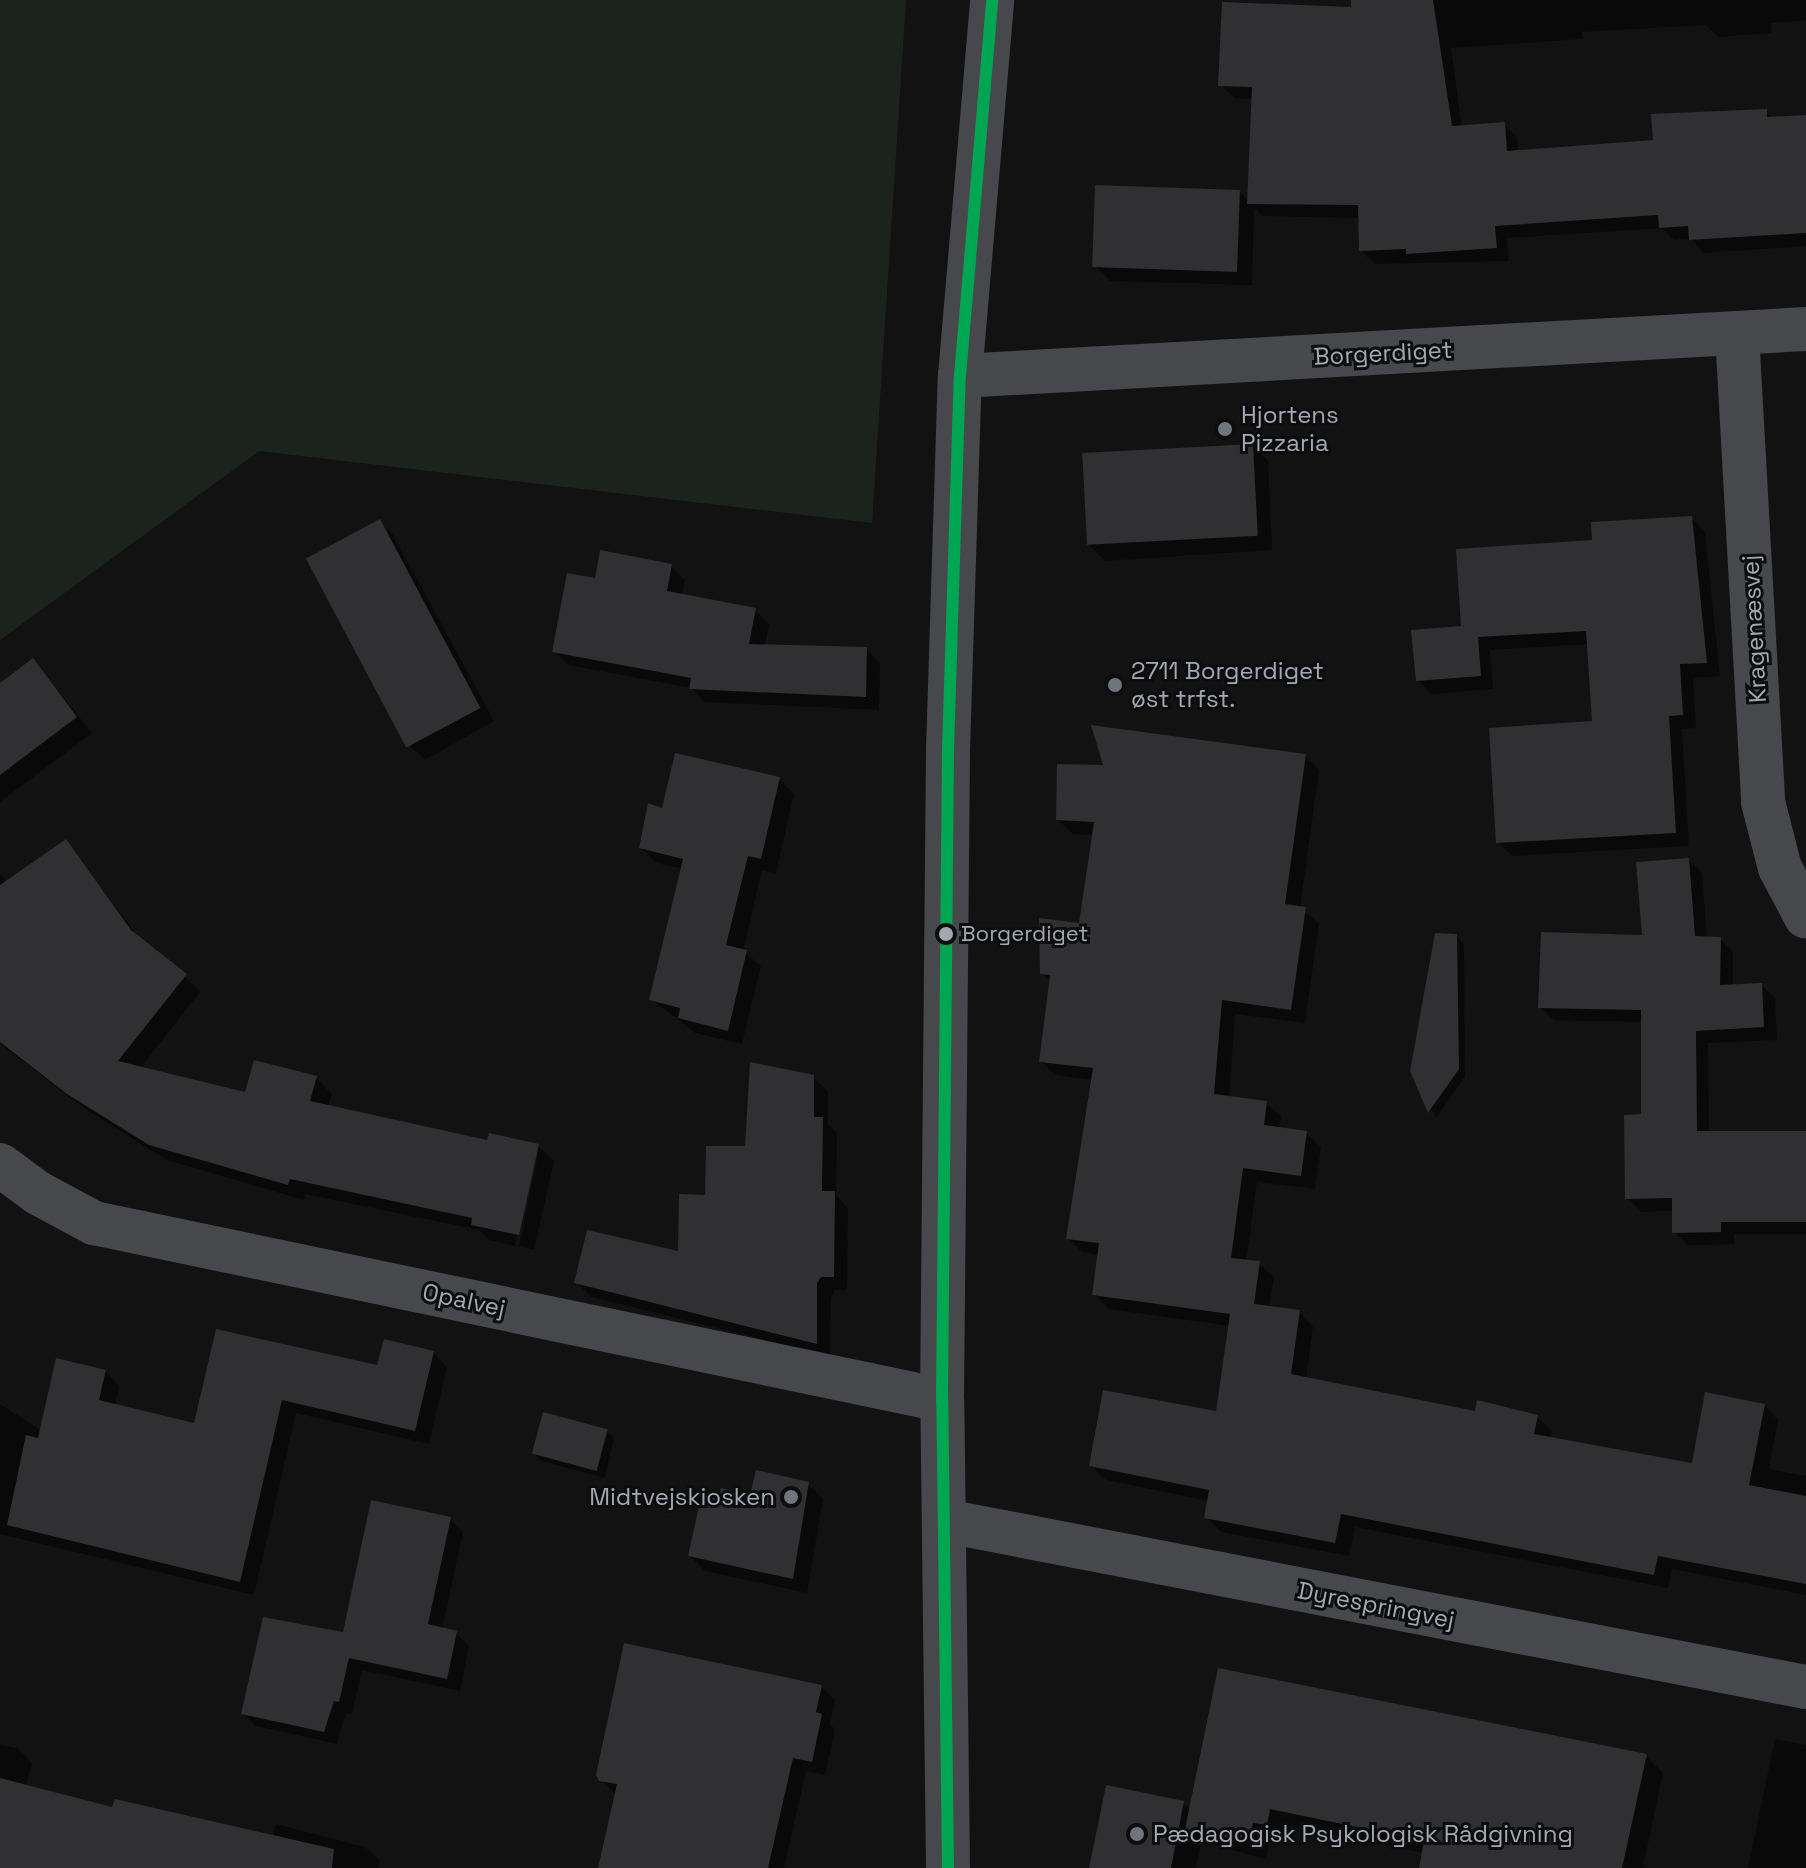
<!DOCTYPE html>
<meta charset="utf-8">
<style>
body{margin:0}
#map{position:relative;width:1806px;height:1868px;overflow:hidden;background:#121213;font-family:"Space Grotesk",sans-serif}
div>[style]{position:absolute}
.green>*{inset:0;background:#1c231d}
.shadow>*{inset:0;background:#0007}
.building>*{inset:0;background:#303032;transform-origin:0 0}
.minor>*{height:44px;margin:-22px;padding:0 22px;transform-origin:22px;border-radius:22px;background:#47484b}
.tertiary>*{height:44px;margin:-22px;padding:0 22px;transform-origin:22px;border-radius:22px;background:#47484b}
.bus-1>*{height:12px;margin:-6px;padding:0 6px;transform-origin:6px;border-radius:6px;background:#00a651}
.dots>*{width:22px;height:22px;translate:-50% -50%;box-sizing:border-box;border:4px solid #0d0d0e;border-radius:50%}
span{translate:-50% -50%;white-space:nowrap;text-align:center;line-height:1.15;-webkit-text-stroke:6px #0d0d0e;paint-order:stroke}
.bus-label{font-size:22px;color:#a3a9b4}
.left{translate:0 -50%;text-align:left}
.street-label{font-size:24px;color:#a3a9b4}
.poi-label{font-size:24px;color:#a3a9b4}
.right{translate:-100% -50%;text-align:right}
</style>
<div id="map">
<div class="green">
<div style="clip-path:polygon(0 0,906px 0,872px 523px,259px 451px,0 640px)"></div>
</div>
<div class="shadow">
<div style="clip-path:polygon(1353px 0,1806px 0,1806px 20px,1771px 23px,1772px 33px,1718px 37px,1706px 25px,1582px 32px,1583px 39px,1451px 48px,1462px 127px,1504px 124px,1517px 138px,1518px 152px,1655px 142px,1766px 111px,1773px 119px,1806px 117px,1806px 246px,1704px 253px,1691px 239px,1674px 240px,1662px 228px,1507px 238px,1509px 261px,1374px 264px,1361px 250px,1361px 218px,1262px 216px,1254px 208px,1252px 285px,1110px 281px,1095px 266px,1239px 191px,1249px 201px,1253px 99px,1234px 98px,1221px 85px,1354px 10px)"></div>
<div style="clip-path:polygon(1253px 446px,1268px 461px,1272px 550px,1105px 561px,1090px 546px)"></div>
<div style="clip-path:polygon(1691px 518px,1705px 532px,1720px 676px,1693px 678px,1696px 728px,1682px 729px,1689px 846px,1512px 856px,1498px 842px,1594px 723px,1589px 644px,1490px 650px,1493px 689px,1431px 694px,1418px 680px,1463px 628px,1594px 542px)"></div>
<div style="clip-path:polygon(379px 522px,393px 535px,494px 721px,425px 760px,411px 747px)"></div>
<div style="clip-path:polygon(671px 566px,685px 580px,682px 596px,755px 610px,769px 624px,765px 647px,866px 649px,880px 663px,879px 710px,705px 702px,691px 688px,568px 665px,554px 651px,596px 581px)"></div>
<div style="clip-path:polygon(33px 661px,92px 733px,0 802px,0 685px)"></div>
<div style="clip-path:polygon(1305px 756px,1319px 770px,1300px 908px,1319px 923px,1305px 1023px,1235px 1014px,1229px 1098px,1266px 1103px,1281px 1117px,1279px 1129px,1306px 1133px,1321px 1147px,1315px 1189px,1257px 1182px,1246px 1262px,1259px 1263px,1274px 1278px,1269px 1308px,1299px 1312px,1313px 1326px,1306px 1379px,1476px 1413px,1537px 1417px,1552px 1431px,1550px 1439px,1693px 1465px,1764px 1405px,1778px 1420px,1769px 1469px,1806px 1476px,1806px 1595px,1672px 1569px,1668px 1588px,1355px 1527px,1349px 1556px,1221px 1532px,1206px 1517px,1209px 1501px,1106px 1480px,1091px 1466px,1218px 1414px,1230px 1326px,1109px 1309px,1095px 1295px,1100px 1255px,1082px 1252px,1068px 1238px,1093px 1080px,1055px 1075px,1041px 1061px,1051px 981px,1042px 973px,1081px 926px,1094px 835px,1073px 834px,1058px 820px,1105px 767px)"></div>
<div style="clip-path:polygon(779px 779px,794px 794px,776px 873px,762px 870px,743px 951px,761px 966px,742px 1044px,695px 1033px,652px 1000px,683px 869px,656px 863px,641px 848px,664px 810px)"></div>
<div style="clip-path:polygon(evenodd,66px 842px,141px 940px,201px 991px,140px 1068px,247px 1095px,316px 1078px,332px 1094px,328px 1107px,488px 1143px,538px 1146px,554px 1161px,534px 1250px,489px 1240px,479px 1230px,305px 1194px,304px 1200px,167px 1160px,85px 1109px,0 1044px,0 873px,7px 883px,66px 842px,534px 1154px,538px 1154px,519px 1246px,515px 1245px,534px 1154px)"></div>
<div style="clip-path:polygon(1688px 860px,1702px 873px,1707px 938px,1720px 939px,1733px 952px,1733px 987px,1761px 985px,1775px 998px,1777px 1040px,1708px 1043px,1709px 1133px,1806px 1133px,1806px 1234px,1734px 1234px,1734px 1244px,1688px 1245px,1674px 1232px,1674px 1211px,1641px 1212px,1627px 1198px,1643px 1116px,1643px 1022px,1554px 1020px,1540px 1007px,1644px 937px)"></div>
<div style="clip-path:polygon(1456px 936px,1464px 944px,1465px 1077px,1436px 1118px,1412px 1071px)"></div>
<div style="clip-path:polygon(813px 1077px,828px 1091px,828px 1124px,837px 1133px,836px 1195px,848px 1208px,847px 1290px,835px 1290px,831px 1298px,830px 1356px,591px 1297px,576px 1282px,680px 1253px,707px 1197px)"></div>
<div style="clip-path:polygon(433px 1353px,447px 1367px,429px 1444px,296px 1413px,254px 1595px,0 1534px,0 1404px,42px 1431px,105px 1371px,119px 1386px,115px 1406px,196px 1425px)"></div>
<div style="clip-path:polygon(607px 1431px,614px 1438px,605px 1478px,541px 1461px,534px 1454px)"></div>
<div style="clip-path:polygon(808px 1484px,823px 1499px,807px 1593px,705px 1571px,690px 1556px,720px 1499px)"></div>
<div style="clip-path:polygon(450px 1519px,463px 1532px,442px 1630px,456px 1633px,469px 1646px,460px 1691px,362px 1670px,352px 1714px,346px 1713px,337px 1744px,256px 1726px,243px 1713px,345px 1635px)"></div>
<div style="clip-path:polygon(821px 1686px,835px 1700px,830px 1724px,835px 1730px,825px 1775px,806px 1771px,784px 1868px,600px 1868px,616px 1795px,601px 1780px)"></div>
<div style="clip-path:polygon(1775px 1739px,1806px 1745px,1806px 1868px,1748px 1868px)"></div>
<div style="clip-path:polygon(0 1745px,17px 1748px,32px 1763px,26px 1786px,114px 1810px,272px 1837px,276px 1824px,365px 1847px,380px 1861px,378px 1868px,0 1868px)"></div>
<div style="clip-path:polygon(1646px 1756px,1663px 1773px,1643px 1867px,1647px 1868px,1421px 1868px,1424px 1853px,1287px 1825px,1284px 1842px,1270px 1839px,1266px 1859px,1201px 1842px,1196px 1868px,1091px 1868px,1183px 1803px,1191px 1810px)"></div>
</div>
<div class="building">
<div style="clip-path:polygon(1351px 0,1433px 0,1452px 126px,1505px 122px,1507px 151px,1653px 140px,1651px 114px,1767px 109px,1767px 117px,1806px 115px,1806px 233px,1689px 240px,1688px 226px,1659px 228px,1658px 215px,1495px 226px,1497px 248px,1406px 254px,1406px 249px,1359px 251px,1358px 205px,1247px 204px,1252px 87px,1218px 86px,1222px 2px,1351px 7px)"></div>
<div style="left:1095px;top:185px;width:145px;height:82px;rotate:2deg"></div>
<div style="left:1253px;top:444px;width:92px;height:171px;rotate:87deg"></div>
<div style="clip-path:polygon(1692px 516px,1707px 663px,1680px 664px,1683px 715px,1669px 716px,1676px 833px,1496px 843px,1489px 728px,1592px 721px,1586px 631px,1478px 637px,1481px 676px,1416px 681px,1411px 630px,1461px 626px,1456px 549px,1592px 540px,1591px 522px)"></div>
<div style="left:380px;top:519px;width:214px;height:84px;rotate:62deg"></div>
<div style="clip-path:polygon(600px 550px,672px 564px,667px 591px,756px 608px,749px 644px,867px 647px,866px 697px,689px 689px,691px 678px,552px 652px,567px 573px,595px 578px)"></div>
<div style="clip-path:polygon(33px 658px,77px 717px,0 775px,0 683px)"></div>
<div style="clip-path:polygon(1091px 725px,1306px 754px,1285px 904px,1306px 907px,1291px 1010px,1222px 1000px,1214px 1094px,1267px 1101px,1264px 1125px,1307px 1131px,1301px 1176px,1243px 1168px,1231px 1258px,1260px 1261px,1254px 1304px,1300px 1310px,1291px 1374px,1475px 1411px,1477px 1400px,1538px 1415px,1534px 1434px,1692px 1463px,1705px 1392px,1765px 1404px,1749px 1485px,1806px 1496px,1806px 1584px,1658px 1556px,1654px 1575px,1341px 1514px,1335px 1543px,1204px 1518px,1209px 1490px,1089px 1466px,1103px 1390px,1216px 1411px,1230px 1314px,1092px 1295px,1099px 1243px,1066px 1239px,1093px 1068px,1039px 1062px,1050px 975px,1040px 974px,1039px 918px,1079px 923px,1094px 822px,1056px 820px,1057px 764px,1103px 765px)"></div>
<div style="clip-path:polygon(675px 753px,780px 777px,761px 859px,748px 856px,726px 945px,747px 950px,728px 1031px,678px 1018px,680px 1008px,649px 1000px,683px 859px,639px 848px,648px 803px,662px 808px)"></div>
<div style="clip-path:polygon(66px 839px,131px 930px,187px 974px,118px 1061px,245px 1092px,254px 1060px,317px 1076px,310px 1101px,487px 1140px,489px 1133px,539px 1144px,519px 1235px,471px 1225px,472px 1218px,290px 1179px,288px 1185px,149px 1145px,67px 1094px,0 1042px,0 885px)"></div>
<div style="clip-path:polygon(1689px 858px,1695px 936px,1721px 937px,1720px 985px,1762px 983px,1764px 1027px,1696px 1031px,1697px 1131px,1806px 1131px,1806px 1222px,1721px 1222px,1721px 1232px,1672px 1233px,1672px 1198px,1625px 1199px,1624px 1115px,1641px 1114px,1641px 1010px,1538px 1008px,1541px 932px,1642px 935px,1636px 862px)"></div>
<div style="clip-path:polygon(1435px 933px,1457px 934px,1459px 1069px,1428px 1113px,1410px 1071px)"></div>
<div style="clip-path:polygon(750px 1062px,814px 1075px,814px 1117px,823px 1117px,822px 1191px,835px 1191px,834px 1277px,821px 1277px,817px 1283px,817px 1344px,574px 1283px,587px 1230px,678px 1251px,679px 1194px,705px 1195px,706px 1146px,745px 1146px)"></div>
<div style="clip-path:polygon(216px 1329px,377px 1365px,384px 1339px,434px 1351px,415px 1431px,282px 1400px,240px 1582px,7px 1525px,26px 1435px,38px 1438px,56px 1358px,106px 1370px,99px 1400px,194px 1423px)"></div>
<div style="left:543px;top:1412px;width:67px;height:43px;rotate:15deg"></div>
<div style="clip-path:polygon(756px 1470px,809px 1482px,793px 1579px,688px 1556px,702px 1493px,719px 1496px,721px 1488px,750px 1495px)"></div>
<div style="clip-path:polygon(371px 1500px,451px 1517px,428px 1624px,457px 1631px,447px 1679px,349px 1658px,339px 1702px,334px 1701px,324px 1732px,241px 1714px,263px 1617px,343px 1632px)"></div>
<div style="clip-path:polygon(624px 1643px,822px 1685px,816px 1712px,822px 1714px,812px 1762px,793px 1758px,768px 1868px,598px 1868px,617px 1784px,599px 1781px,596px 1775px)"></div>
<div style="clip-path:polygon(1218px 1668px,1647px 1754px,1622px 1868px,1419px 1868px,1424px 1841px,1270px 1809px,1267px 1825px,1253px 1823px,1249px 1842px,1185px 1829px)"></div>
<div style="clip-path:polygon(0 1778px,112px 1807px,115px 1799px,334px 1849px,332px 1868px,0 1868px)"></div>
<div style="clip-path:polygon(1106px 1785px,1184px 1801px,1171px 1868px,1089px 1868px)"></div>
</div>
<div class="minor">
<div style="left:1737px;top:333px;width:470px;rotate:86.8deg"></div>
<div style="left:1763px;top:802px;width:68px;rotate:75.6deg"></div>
<div style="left:1780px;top:868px;width:55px;rotate:62deg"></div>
<div style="left:960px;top:376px;width:847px;rotate:-3.18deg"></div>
<div style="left:0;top:1165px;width:47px;rotate:36.4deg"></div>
<div style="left:38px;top:1193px;width:64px;rotate:28.2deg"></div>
<div style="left:94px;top:1223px;width:866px;rotate:11.79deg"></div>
<div style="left:946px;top:1521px;width:876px;rotate:10.93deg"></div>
</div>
<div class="tertiary">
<div style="left:948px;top:1868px;width:468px;rotate:-90.7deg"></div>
<div style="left:942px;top:1400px;width:650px;rotate:-89.47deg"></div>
<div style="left:948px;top:750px;width:374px;rotate:-88.2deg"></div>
<div style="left:960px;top:376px;width:377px;rotate:-85.1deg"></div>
</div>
<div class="bus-1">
<div style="left:948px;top:1868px;width:468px;rotate:-90.7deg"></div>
<div style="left:942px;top:1400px;width:650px;rotate:-89.47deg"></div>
<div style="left:948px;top:750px;width:374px;rotate:-88.2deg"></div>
<div style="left:960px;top:376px;width:377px;rotate:-85.1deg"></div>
</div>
<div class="dots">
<div style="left:1225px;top:429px;background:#70747c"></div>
<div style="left:1115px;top:685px;background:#70747c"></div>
<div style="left:946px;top:934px;background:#a3a9b4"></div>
<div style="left:791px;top:1497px;background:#70747c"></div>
<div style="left:1137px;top:1834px;background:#70747c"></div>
</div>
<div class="bus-label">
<span class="left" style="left:961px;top:934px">Borgerdiget</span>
</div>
<div class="street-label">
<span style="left:1383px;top:353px;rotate:-3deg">Borgerdiget</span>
<span style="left:1754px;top:629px;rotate:-93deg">Kragenæsvej</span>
<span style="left:464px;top:1300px;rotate:12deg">Opalvej</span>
<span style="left:1376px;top:1605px;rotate:11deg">Dyrespringvej</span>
</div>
<div class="poi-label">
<span class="left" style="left:1241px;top:429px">Hjortens<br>Pizzaria</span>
<span class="left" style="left:1131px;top:685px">2711 Borgerdiget<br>øst trfst.</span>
<span class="right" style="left:775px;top:1497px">Midtvejskiosken</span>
<span class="left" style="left:1153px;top:1834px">Pædagogisk Psykologisk Rådgivning</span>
</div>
</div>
